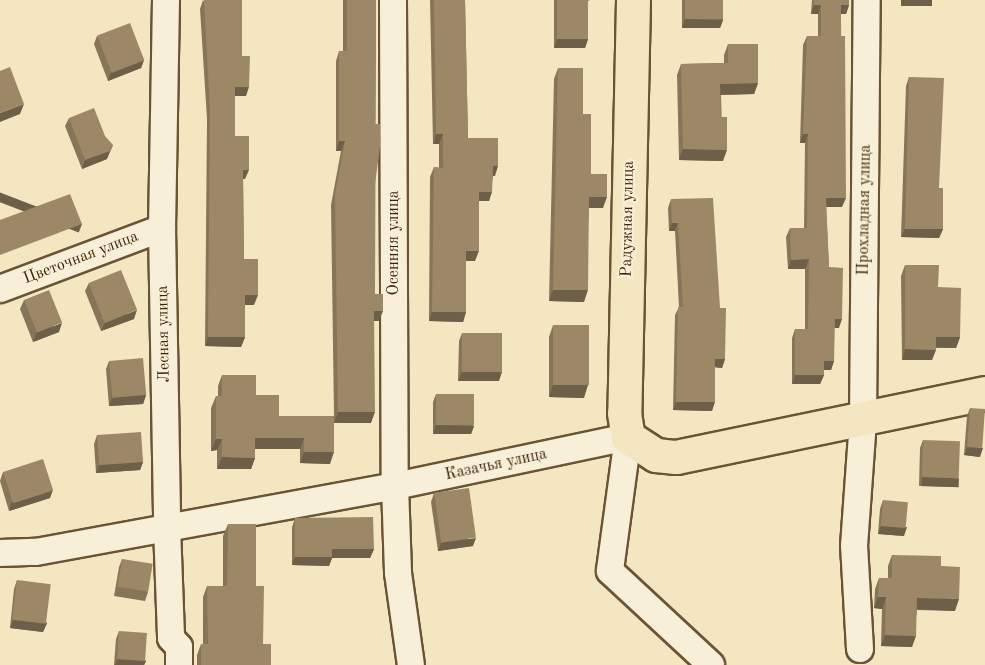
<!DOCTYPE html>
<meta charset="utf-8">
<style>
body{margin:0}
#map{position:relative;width:985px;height:665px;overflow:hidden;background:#f3e6c1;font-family:"Old Standard TT",serif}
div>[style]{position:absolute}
.roads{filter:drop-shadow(2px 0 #6a5435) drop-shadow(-2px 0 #6a5435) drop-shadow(0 2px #6a5435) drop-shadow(0 -2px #6a5435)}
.minor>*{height:26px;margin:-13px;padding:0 13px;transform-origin:13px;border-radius:13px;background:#f7efd7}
.major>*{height:33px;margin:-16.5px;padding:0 16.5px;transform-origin:16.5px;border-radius:16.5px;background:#f3e6c1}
.wall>*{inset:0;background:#867559}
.shaded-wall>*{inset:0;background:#6d5f48;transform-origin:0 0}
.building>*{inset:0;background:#9c8867;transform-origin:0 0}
span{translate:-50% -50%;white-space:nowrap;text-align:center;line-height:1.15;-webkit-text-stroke:4.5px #f7efd7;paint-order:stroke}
.street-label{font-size:16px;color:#3d2306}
</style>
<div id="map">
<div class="roads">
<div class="minor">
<div style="left:166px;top:0;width:228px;rotate:91deg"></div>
<div style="left:162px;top:228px;width:299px;rotate:89deg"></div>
<div style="left:167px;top:527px;width:111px;rotate:87.9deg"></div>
<div style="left:171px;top:638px;width:12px;rotate:48deg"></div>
<div style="left:179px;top:647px;width:18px;rotate:90deg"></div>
<div style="left:393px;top:0;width:486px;rotate:89.8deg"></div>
<div style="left:395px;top:486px;width:87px;rotate:88deg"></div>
<div style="left:398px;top:573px;width:93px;rotate:82deg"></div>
<div style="left:0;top:289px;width:173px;rotate:-20.6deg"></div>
<div style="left:0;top:553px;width:36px;rotate:-2deg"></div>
<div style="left:36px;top:552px;width:365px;rotate:-10.4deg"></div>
<div style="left:395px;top:486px;width:238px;rotate:-11.9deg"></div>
<div style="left:628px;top:437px;width:135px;rotate:97.7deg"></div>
<div style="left:610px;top:571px;width:138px;rotate:42.9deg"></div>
<div style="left:860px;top:649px;width:103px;rotate:-93.3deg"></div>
<div style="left:854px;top:546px;width:126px;rotate:-85.9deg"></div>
<div style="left:863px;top:420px;width:420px;rotate:-89.5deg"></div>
</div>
<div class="major">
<div style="left:633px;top:0;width:413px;rotate:91.2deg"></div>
<div style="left:624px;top:413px;width:24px;rotate:81deg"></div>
<div style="left:628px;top:437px;width:33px;rotate:33deg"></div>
<div style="left:656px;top:455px;width:20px;rotate:6deg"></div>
<div style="left:676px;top:457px;width:316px;rotate:-11.7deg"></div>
</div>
</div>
<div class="wall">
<div style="clip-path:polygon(203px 0,242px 56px,246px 96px,235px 96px,235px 136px,245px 179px,243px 179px,244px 259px,254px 305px,245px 305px,245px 337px,241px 347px,205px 346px,207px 119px,200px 9px)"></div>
<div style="clip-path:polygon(343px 0,376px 0,375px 294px,379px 321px,374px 321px,371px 423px,334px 423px,330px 464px,300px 463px,300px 449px,255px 449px,255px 458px,251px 469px,217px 469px,217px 450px,211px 451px,211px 408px,216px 396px,218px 396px,218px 386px,222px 375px,256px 395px,279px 416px,334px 416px,331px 205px,341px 151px,336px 151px,336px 61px,339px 51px,343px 51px)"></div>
<div style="clip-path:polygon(430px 0,465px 0,468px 138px,495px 176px,493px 176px,489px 201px,479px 201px,475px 261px,466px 261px,466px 312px,463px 322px,429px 321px,430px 177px,434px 167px,439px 168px,439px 144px,433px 144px)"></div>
<div style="clip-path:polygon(554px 0,590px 0,588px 1px,588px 39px,585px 48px,554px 48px)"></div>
<div style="clip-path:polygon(682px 0,723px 0,723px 20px,720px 28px,682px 28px)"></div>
<div style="clip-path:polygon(812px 0,849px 0,849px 5px,846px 14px,841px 14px,842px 207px,826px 207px,829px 267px,839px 328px,834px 328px,834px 361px,831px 370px,824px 370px,824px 375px,820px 384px,792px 384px,792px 338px,795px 329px,805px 329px,805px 269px,788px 269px,786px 237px,790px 228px,804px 228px,805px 143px,800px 143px,803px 45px,807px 36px,818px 36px,818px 14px,811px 14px)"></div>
<div style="clip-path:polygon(97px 36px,144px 60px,141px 68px,108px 81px,94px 44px)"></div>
<div style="clip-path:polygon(728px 44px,758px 83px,754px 94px,721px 95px,723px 161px,679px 160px,677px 75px,681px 64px,724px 63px,724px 55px)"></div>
<div style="clip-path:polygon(558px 68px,583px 114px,591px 174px,603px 208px,589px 208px,584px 302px,549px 301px,554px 79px)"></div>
<div style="clip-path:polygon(909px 77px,939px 188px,943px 229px,939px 238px,901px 237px,906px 86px)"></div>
<div style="clip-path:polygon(69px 118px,107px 159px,82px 169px,65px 126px)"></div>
<div style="clip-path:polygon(671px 199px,720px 308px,725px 359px,722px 368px,715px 367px,712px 411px,673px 410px,675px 315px,679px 307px,675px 231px,669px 231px,668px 208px)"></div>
<div style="clip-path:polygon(905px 265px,938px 287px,960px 337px,956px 348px,936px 348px,932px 360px,902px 360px,901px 276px)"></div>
<div style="clip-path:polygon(89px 283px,134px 319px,101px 331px,85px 291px)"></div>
<div style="clip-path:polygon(24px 300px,59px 332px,33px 342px,20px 309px)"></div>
<div style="clip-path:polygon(553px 325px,584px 398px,549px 397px,549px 337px)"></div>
<div style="clip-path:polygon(462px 333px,499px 381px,458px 381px,459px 341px)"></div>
<div style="clip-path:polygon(109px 361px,146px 395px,143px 404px,109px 406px,106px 369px)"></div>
<div style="clip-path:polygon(436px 394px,474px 426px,471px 434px,433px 434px,433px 402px)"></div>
<div style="clip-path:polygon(970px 408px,980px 457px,964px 455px,967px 416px)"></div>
<div style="clip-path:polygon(97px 435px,143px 462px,140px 470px,96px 473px,94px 444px)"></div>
<div style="clip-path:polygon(923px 440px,956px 487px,919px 486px,920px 448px)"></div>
<div style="clip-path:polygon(3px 472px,50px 498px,9px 511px,0 481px)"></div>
<div style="clip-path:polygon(434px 493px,473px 546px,438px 551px,431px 502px)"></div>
<div style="clip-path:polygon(883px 500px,904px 536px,878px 534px,880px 509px)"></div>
<div style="clip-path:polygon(295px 518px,374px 549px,370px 558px,332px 558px,329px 566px,292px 565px,292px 527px)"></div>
<div style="clip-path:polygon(228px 524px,256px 586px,263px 644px,271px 665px,197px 665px,197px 655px,201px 644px,203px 644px,203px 597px,207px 586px,223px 586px,223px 536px)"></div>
<div style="clip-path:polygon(892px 555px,941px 566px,955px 611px,917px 610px,912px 647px,881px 646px,882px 609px,874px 608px,875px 589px,879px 578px,888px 578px,888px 566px)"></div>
<div style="clip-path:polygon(122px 559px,148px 592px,145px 601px,114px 596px,119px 567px)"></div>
<div style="clip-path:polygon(17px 580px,47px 623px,43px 632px,10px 628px,14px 589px)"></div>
<div style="clip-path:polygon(119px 631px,146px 661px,144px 665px,114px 665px,116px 639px)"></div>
</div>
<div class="shaded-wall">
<div style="left:901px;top:0;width:31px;height:6px"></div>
<div style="clip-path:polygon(814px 5px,821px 5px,818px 14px,811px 14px)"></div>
<div style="clip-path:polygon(841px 5px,849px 5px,846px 14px,838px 14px)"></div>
<div style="clip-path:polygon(685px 19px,723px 20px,720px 28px,682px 28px)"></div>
<div style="clip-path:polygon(557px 39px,588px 39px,585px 48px,554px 48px)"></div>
<div style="clip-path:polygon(144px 60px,141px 68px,108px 81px,111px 72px)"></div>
<div style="clip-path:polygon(758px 83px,754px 94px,716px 95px,720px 84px)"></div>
<div style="clip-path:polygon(235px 87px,249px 87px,246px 96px,232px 96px)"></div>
<div style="clip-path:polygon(24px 104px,20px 114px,0 122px,0 113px)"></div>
<div style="clip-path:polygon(436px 134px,443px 134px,439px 144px,433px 144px)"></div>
<div style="clip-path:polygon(803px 134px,808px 134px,805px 143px,800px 143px)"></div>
<div style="clip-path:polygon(339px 141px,345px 141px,341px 151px,336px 151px)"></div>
<div style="clip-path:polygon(113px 145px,107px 159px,82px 169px,85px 160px)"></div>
<div style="clip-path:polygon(683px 149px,727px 150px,723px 161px,679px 160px)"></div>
<div style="clip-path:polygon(493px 166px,498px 166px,495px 176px,489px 176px)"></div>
<div style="clip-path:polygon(243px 170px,249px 170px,245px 179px,240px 179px)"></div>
<div style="clip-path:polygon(479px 192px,492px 192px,489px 201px,475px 201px)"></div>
<div style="clip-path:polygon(589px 197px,607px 197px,603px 208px,585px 208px)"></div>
<div style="clip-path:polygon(826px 198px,846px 198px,842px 207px,823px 207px)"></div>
<div style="clip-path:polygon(672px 223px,678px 223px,675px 231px,669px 231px)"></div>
<div style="left:82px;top:224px;width:9px;height:88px;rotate:111deg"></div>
<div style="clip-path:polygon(905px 229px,943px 229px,939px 238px,901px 237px)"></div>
<div style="clip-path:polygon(466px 251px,479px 251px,475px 261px,463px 261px)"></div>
<div style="clip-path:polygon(809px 259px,805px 269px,788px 269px,791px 260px)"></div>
<div style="clip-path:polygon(553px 290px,588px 290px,584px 302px,549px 301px)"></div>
<div style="clip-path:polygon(245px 295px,258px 295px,254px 305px,241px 305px)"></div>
<div style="clip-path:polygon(137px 310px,134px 319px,101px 331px,105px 323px)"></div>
<div style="clip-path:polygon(374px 311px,383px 311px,379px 321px,370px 321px)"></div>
<div style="clip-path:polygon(432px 312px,466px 312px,463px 322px,429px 321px)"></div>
<div style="clip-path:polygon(835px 319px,842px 319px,839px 328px,831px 328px)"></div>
<div style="clip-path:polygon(62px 323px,59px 332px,33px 342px,36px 333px)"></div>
<div style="clip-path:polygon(208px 337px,245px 337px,241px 347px,205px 346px)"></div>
<div style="clip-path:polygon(936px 337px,960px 337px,956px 348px,932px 347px)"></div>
<div style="clip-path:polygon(905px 349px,936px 350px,932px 360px,902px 360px)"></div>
<div style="clip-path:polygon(715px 359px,725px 359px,722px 368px,712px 367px)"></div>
<div style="clip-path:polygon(824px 361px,834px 361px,831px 370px,821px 370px)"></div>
<div style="clip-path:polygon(462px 372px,502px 372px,499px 381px,458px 381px)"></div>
<div style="clip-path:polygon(795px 375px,824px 375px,820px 384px,792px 384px)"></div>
<div style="clip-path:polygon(553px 385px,588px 385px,584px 398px,549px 397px)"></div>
<div style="clip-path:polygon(146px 395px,143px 404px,109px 406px,112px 398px)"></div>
<div style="clip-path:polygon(676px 402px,715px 402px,712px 411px,673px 410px)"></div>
<div style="clip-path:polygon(338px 412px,375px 412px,371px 423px,334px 423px)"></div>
<div style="clip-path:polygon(436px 425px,474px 426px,471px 434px,433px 434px)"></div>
<div style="clip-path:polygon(255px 438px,304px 438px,300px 449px,251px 449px)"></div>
<div style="clip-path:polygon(216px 439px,222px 439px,217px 450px,211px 451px)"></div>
<div style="clip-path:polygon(967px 447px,983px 448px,980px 457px,964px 455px)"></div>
<div style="clip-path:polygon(304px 452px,334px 452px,330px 464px,300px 463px)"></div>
<div style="clip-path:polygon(222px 457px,255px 458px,251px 469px,217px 469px)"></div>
<div style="clip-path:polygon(143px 462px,140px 470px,96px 473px,99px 465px)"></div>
<div style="left:922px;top:477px;width:37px;height:9px;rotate:2deg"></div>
<div style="clip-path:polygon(53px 490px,50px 498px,9px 511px,12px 502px)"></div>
<div style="clip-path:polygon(881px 526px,907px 527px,904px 536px,878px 534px)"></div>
<div style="clip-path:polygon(476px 538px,473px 546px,438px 551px,441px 543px)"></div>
<div style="clip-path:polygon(332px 549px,374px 549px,370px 558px,332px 558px,329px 566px,292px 565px,295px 557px)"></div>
<div style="clip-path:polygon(878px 597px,886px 597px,882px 609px,874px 608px)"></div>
<div style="clip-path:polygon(917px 598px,959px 599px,955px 611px,913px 609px)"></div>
<div style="clip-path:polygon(13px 620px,47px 623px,43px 632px,10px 628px)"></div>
<div style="clip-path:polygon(885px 635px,916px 636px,912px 647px,881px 646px)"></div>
<div style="clip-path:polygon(117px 659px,146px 661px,144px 665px,115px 665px)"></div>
</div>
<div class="building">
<div style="clip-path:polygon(204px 0,242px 0,242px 56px,250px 56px,249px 87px,235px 87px,235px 136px,249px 136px,249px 170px,243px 170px,244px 259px,258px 259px,258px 295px,245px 295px,245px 337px,208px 337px,210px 110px)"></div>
<div style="clip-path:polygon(347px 0,376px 0,375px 124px,380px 124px,380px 147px,375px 184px,375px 294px,383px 294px,383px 311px,374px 311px,375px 412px,338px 412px,335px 194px,345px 141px,339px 141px,339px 51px,347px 51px)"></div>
<div style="clip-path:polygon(434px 0,465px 0,468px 138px,498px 138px,498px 166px,493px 166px,492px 192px,479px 192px,479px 251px,466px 251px,466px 312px,432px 312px,434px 167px,443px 168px,443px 134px,436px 134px)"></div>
<div style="left:557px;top:0;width:31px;height:39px"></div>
<div style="left:685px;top:0;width:38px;height:19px"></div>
<div style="clip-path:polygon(814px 0,849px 0,849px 5px,841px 5px,841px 36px,845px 36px,846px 198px,826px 198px,829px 267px,843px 268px,842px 319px,835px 319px,834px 361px,824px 361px,824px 375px,795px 375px,795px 329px,808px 329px,809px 259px,791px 260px,790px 228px,807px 228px,808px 134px,803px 134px,807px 36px,821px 36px,821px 5px,814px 5px)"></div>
<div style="left:130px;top:23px;width:40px;height:35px;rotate:69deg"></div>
<div style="clip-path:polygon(728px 44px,758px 44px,758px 83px,720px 84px,721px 117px,727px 117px,727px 150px,683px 149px,681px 64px,728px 63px)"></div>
<div style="clip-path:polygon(10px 67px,24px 104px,0 113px,0 71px)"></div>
<div style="clip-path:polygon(558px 68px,583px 68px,583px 114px,591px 114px,591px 174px,607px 174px,607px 197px,589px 197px,588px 290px,553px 290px)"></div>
<div style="clip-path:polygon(909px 77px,944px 78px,939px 188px,943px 188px,943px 229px,905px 229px)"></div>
<div style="clip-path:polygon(94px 108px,105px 136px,113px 145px,110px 151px,85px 160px,69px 118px)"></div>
<div style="clip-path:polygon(70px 194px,82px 224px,0 255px,0 220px)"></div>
<div style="clip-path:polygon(713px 198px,720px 308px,726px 308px,725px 359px,715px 359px,715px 402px,676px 402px,678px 307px,683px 307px,678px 223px,672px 223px,671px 199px)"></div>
<div style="clip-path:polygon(905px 265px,939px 265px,938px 287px,961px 288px,960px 337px,936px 337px,936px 350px,905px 349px)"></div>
<div style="left:121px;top:270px;width:43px;height:35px;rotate:68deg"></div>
<div style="left:49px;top:290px;width:35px;height:27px;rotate:68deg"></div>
<div style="left:553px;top:325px;width:36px;height:60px"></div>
<div style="left:462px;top:333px;width:40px;height:39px"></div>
<div style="left:143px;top:358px;width:37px;height:34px;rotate:85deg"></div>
<div style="clip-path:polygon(222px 375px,256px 375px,256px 395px,279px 395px,279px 416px,334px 416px,334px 452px,304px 452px,304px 438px,255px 438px,255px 458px,222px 457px,222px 439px,216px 439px,216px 396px,222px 396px)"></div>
<div style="left:436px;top:394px;width:38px;height:31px"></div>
<div style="left:970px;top:408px;width:15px;height:39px;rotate:4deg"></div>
<div style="left:141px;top:432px;width:30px;height:44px;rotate:86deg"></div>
<div style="left:923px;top:440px;width:37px;height:37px;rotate:2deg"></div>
<div style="left:43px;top:459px;width:33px;height:42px;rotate:72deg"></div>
<div style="left:469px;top:488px;width:50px;height:35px;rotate:82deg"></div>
<div style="left:883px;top:500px;width:25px;height:26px;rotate:5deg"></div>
<div style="clip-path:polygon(373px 517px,374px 549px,332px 549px,332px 557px,295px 557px,295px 518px)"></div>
<div style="clip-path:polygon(228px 524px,256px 524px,256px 586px,264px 586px,263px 644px,271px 644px,271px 665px,201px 665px,201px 644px,208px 644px,207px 586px,227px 586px)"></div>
<div style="clip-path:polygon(892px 555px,941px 556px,941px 566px,960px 567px,959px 599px,917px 598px,916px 636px,885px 635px,886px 597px,878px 597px,879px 578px,892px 578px)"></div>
<div style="left:122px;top:559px;width:31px;height:28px;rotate:9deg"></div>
<div style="left:17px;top:580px;width:34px;height:40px;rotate:7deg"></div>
<div style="left:119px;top:631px;width:28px;height:28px;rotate:4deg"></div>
</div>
<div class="street-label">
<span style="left:865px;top:210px;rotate:-89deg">Прохладная улица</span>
<span style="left:628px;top:219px;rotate:-89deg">Радужная улица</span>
<span style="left:394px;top:243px;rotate:-90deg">Осенняя улица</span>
<span style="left:81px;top:258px;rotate:-21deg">Цветочная улица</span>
<span style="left:164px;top:334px;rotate:-91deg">Лесная улица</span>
<span style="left:496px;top:465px;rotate:-12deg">Казачья улица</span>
</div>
</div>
